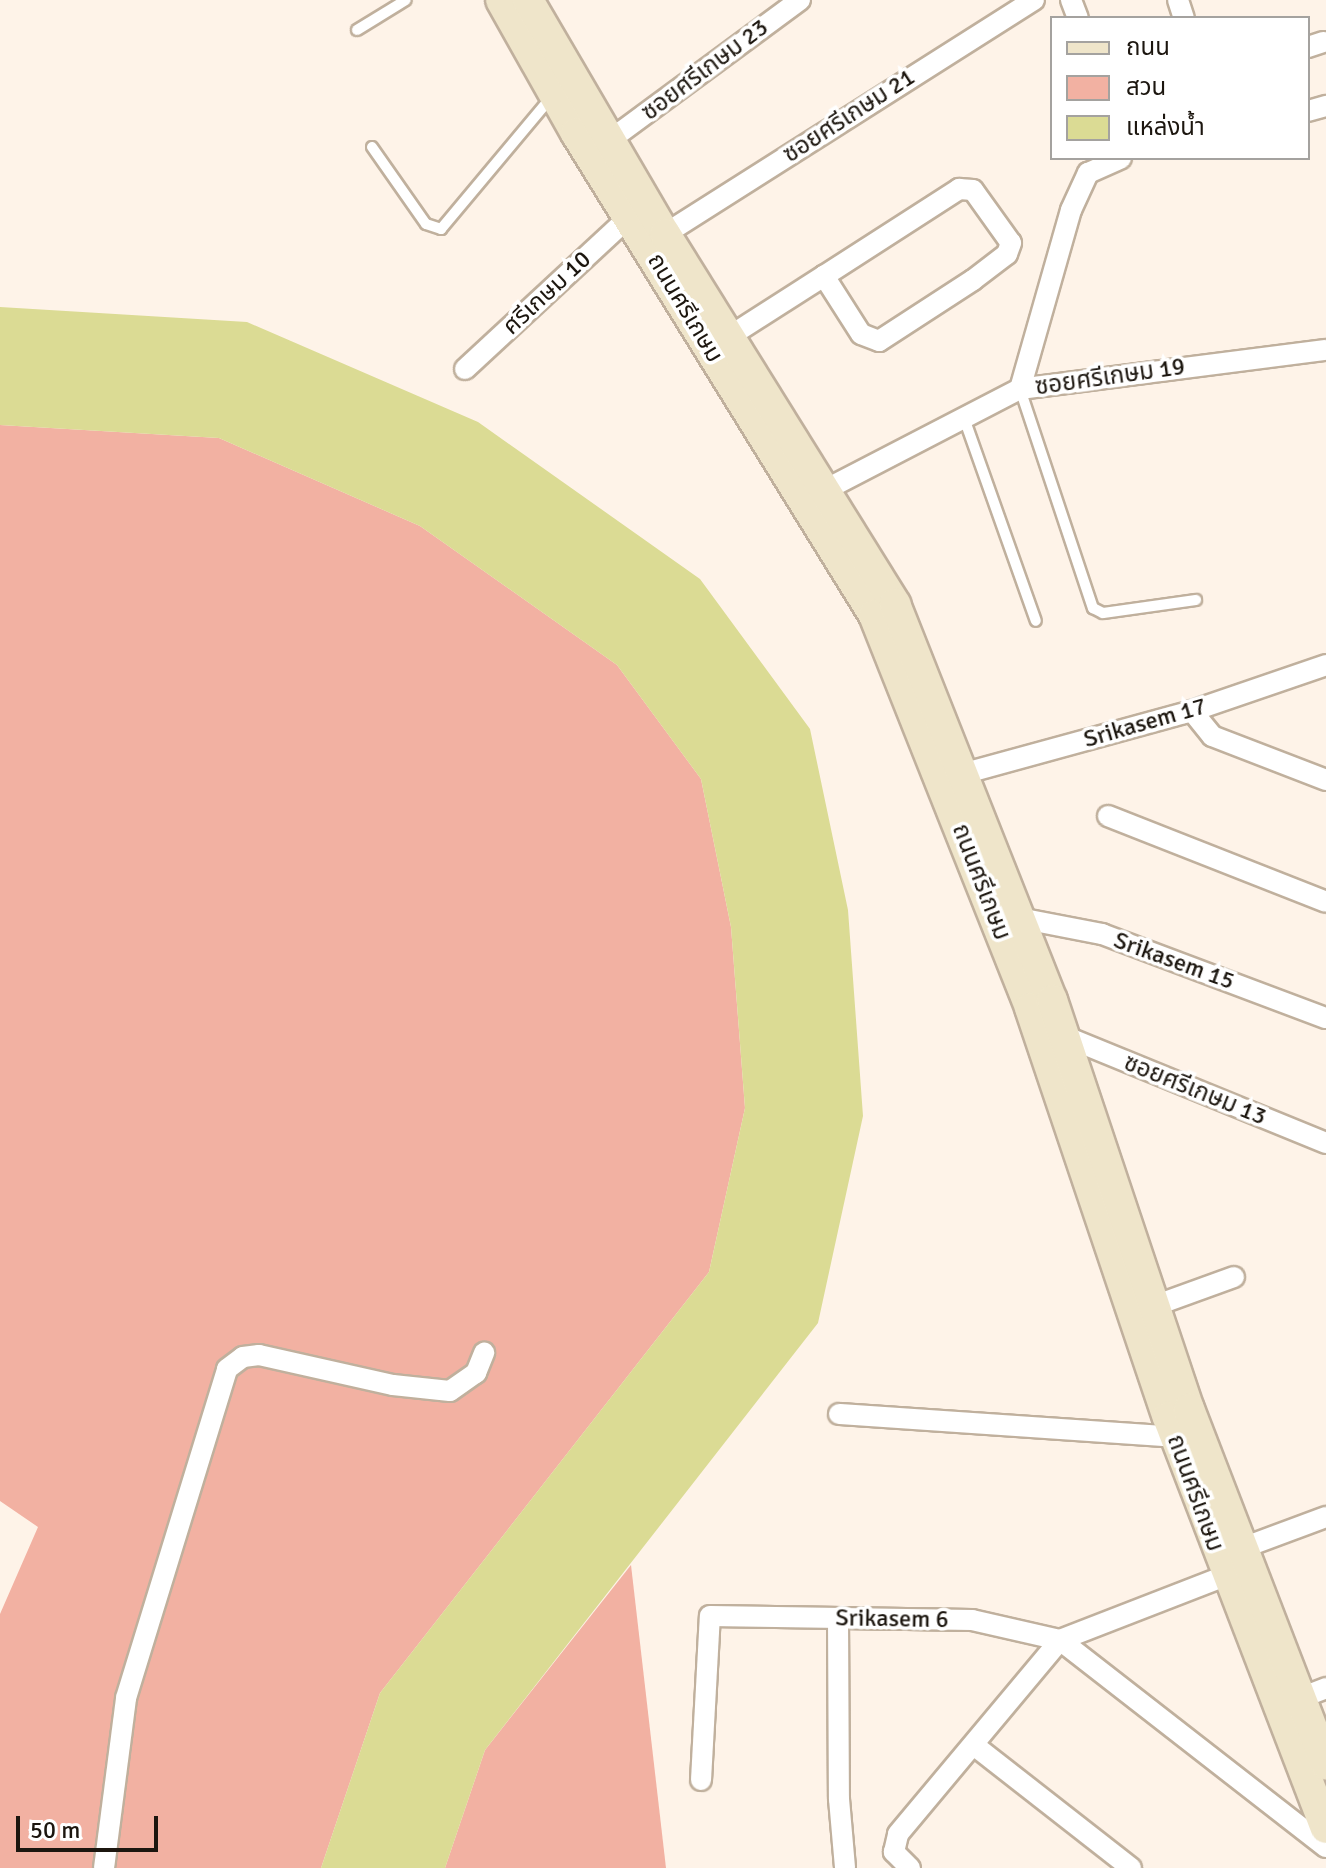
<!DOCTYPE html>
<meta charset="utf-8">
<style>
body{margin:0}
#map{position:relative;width:1326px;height:1868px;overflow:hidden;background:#fef3e8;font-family:Signika,"Noto Sans Thai",sans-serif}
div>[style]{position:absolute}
.green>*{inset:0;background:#f2b1a2}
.water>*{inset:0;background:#dbdb94}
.roads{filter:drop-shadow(2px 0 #c0b09d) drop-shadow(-2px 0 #c0b09d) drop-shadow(0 2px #c0b09d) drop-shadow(0 -2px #c0b09d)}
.lane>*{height:10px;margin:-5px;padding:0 5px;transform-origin:5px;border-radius:5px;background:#fff}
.street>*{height:20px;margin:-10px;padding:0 10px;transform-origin:10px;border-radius:10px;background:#fff}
.secondary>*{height:30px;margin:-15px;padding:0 15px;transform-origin:15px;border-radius:15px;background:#efe5ca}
span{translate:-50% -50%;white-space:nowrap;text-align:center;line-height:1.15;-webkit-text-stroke:7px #fff;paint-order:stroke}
.street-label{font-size:24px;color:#1c160f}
.legend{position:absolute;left:1050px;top:16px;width:260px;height:144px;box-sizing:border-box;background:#fff;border:2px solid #a4a29f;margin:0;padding:10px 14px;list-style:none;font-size:24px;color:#1c160f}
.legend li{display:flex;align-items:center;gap:16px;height:40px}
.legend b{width:40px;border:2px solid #a4a29f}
.scale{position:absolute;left:16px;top:1816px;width:142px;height:36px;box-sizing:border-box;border:4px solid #1c160f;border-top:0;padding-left:10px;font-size:24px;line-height:28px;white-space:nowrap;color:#1c160f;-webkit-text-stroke:6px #fff;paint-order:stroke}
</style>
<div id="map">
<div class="green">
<div style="clip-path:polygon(0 425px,219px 438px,420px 526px,617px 665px,701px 779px,731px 927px,745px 1108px,709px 1272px,380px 1693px,321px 1868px,0 1868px,0 1614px,38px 1527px,0 1501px)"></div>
<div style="clip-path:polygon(631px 1565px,666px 1868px,445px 1868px,485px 1750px)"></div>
</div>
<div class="water">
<div style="clip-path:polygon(0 307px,247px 322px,478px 422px,700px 579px,810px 729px,848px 910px,863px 1116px,818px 1323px,485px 1750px,445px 1868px,321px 1868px,380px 1693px,709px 1272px,745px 1108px,731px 927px,701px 779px,617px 665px,420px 526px,219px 438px,0 425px)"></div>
</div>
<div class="roads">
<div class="lane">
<div style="left:357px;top:30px;width:57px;rotate:-31.5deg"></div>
<div style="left:372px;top:147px;width:94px;rotate:55deg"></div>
<div style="left:426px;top:224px;width:16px;rotate:18deg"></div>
<div style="left:441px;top:229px;width:175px;rotate:-50.1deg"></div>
<div style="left:1020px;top:389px;width:231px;rotate:71.6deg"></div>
<div style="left:1093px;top:608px;width:11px;rotate:27deg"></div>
<div style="left:1103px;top:613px;width:94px;rotate:-8deg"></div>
<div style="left:964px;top:418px;width:215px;rotate:70.5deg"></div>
</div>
<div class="street">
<div style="left:1071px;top:0;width:19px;rotate:69deg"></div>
<div style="left:1178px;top:0;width:19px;rotate:72deg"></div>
<div style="left:1308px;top:47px;width:16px;rotate:-18deg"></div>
<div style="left:1308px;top:111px;width:19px;rotate:-16deg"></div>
<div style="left:610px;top:140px;width:236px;rotate:-36.4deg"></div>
<div style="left:665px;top:234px;width:437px;rotate:-32.4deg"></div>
<div style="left:730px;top:336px;width:112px;rotate:-32.6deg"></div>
<div style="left:824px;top:276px;width:161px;rotate:-32.8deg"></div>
<div style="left:959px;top:189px;width:14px;rotate:4deg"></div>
<div style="left:973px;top:190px;width:65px;rotate:54.4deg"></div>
<div style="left:1011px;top:243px;width:12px;rotate:110deg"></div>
<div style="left:1007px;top:254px;width:43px;rotate:142.6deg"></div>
<div style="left:973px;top:280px;width:112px;rotate:147deg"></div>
<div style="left:879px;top:341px;width:19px;rotate:-159deg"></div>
<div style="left:861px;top:334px;width:69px;rotate:-122.5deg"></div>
<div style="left:465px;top:369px;width:224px;rotate:-42.8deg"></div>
<div style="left:1020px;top:389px;width:186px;rotate:-74.1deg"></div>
<div style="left:1071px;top:210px;width:41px;rotate:-65.3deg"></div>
<div style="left:1088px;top:173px;width:36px;rotate:-24deg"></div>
<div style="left:821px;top:492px;width:224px;rotate:-27.4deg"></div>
<div style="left:1020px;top:389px;width:308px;rotate:-7.3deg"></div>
<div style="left:1192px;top:711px;width:32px;rotate:51deg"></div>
<div style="left:1212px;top:736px;width:122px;rotate:21.1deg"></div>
<div style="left:962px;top:774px;width:238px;rotate:-15.3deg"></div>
<div style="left:1192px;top:711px;width:142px;rotate:-18.9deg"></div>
<div style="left:1108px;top:816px;width:234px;rotate:21.5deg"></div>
<div style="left:1019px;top:918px;width:85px;rotate:10.9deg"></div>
<div style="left:1102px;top:934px;width:239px;rotate:20.6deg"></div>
<div style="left:1064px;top:1036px;width:283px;rotate:22.2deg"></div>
<div style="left:1154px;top:1306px;width:85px;rotate:-19.9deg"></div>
<div style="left:839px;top:1414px;width:337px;rotate:3.9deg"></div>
<div style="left:1240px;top:1549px;width:92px;rotate:-20.4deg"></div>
<div style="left:838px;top:1618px;width:181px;rotate:89.7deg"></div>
<div style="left:839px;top:1799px;width:69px;rotate:85deg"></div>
<div style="left:1303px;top:1697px;width:25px;rotate:-21deg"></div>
<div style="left:975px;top:1746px;width:198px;rotate:38deg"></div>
<div style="left:701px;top:1780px;width:164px;rotate:-86.9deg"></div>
<div style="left:710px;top:1616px;width:262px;rotate:0.9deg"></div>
<div style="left:972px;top:1620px;width:90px;rotate:12.8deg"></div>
<div style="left:1060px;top:1640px;width:177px;rotate:-21.2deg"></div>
<div style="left:104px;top:1868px;width:171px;rotate:-82.6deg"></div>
<div style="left:126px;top:1698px;width:344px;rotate:-72.9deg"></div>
<div style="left:227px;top:1369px;width:20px;rotate:-37deg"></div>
<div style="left:243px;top:1357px;width:16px;rotate:-7deg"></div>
<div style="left:259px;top:1355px;width:137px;rotate:12.6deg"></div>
<div style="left:393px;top:1385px;width:57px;rotate:6deg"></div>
<div style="left:450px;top:1391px;width:32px;rotate:-35deg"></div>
<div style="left:476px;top:1373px;width:22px;rotate:-68deg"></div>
<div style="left:910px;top:1868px;width:23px;rotate:-135deg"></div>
<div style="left:894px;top:1852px;width:18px;rotate:-77deg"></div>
<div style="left:898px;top:1834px;width:253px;rotate:-50.1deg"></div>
<div style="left:1060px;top:1640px;width:337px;rotate:37.9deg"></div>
</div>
<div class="secondary">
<div style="left:501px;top:0;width:153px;rotate:60.6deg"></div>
<div style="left:576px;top:133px;width:567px;rotate:58.27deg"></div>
<div style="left:874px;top:615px;width:423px;rotate:68.3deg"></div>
<div style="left:1030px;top:1008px;width:432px;rotate:71.4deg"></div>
<div style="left:1168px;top:1417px;width:440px;rotate:69deg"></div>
<div style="left:528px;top:0;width:271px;rotate:59.7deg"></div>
<div style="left:665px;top:234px;width:436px;rotate:58.1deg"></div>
<div style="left:895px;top:604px;width:426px;rotate:68.4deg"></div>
<div style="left:1052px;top:1000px;width:431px;rotate:71.5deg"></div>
<div style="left:1189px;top:1409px;width:381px;rotate:68.9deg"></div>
</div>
</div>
<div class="street-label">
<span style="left:705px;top:70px;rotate:-37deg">ซอยศรีเกษม 23</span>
<span style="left:849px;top:116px;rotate:-33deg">ซอยศรีเกษม 21</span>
<span style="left:547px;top:293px;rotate:-43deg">ศรีเกษม 10</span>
<span style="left:685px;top:308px;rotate:59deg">ถนนศรีเกษม</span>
<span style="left:1110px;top:377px;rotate:-8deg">ซอยศรีเกษม 19</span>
<span style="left:1145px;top:723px;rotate:-16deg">Srikasem 17</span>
<span style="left:981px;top:882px;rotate:69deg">ถนนศรีเกษม</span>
<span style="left:1174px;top:961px;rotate:20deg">Srikasem 15</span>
<span style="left:1195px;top:1090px;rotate:22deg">ซอยศรีเกษม 13</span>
<span style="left:1195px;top:1493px;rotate:70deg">ถนนศรีเกษม</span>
<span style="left:892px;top:1619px;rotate:1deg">Srikasem 6</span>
</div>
<ul class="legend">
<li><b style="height:10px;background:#efe5ca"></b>ถนน</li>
<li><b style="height:22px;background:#f2b1a2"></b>สวน</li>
<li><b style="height:22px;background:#dbdb94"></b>แหล่งน้ำ</li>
</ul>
<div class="scale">50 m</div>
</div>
